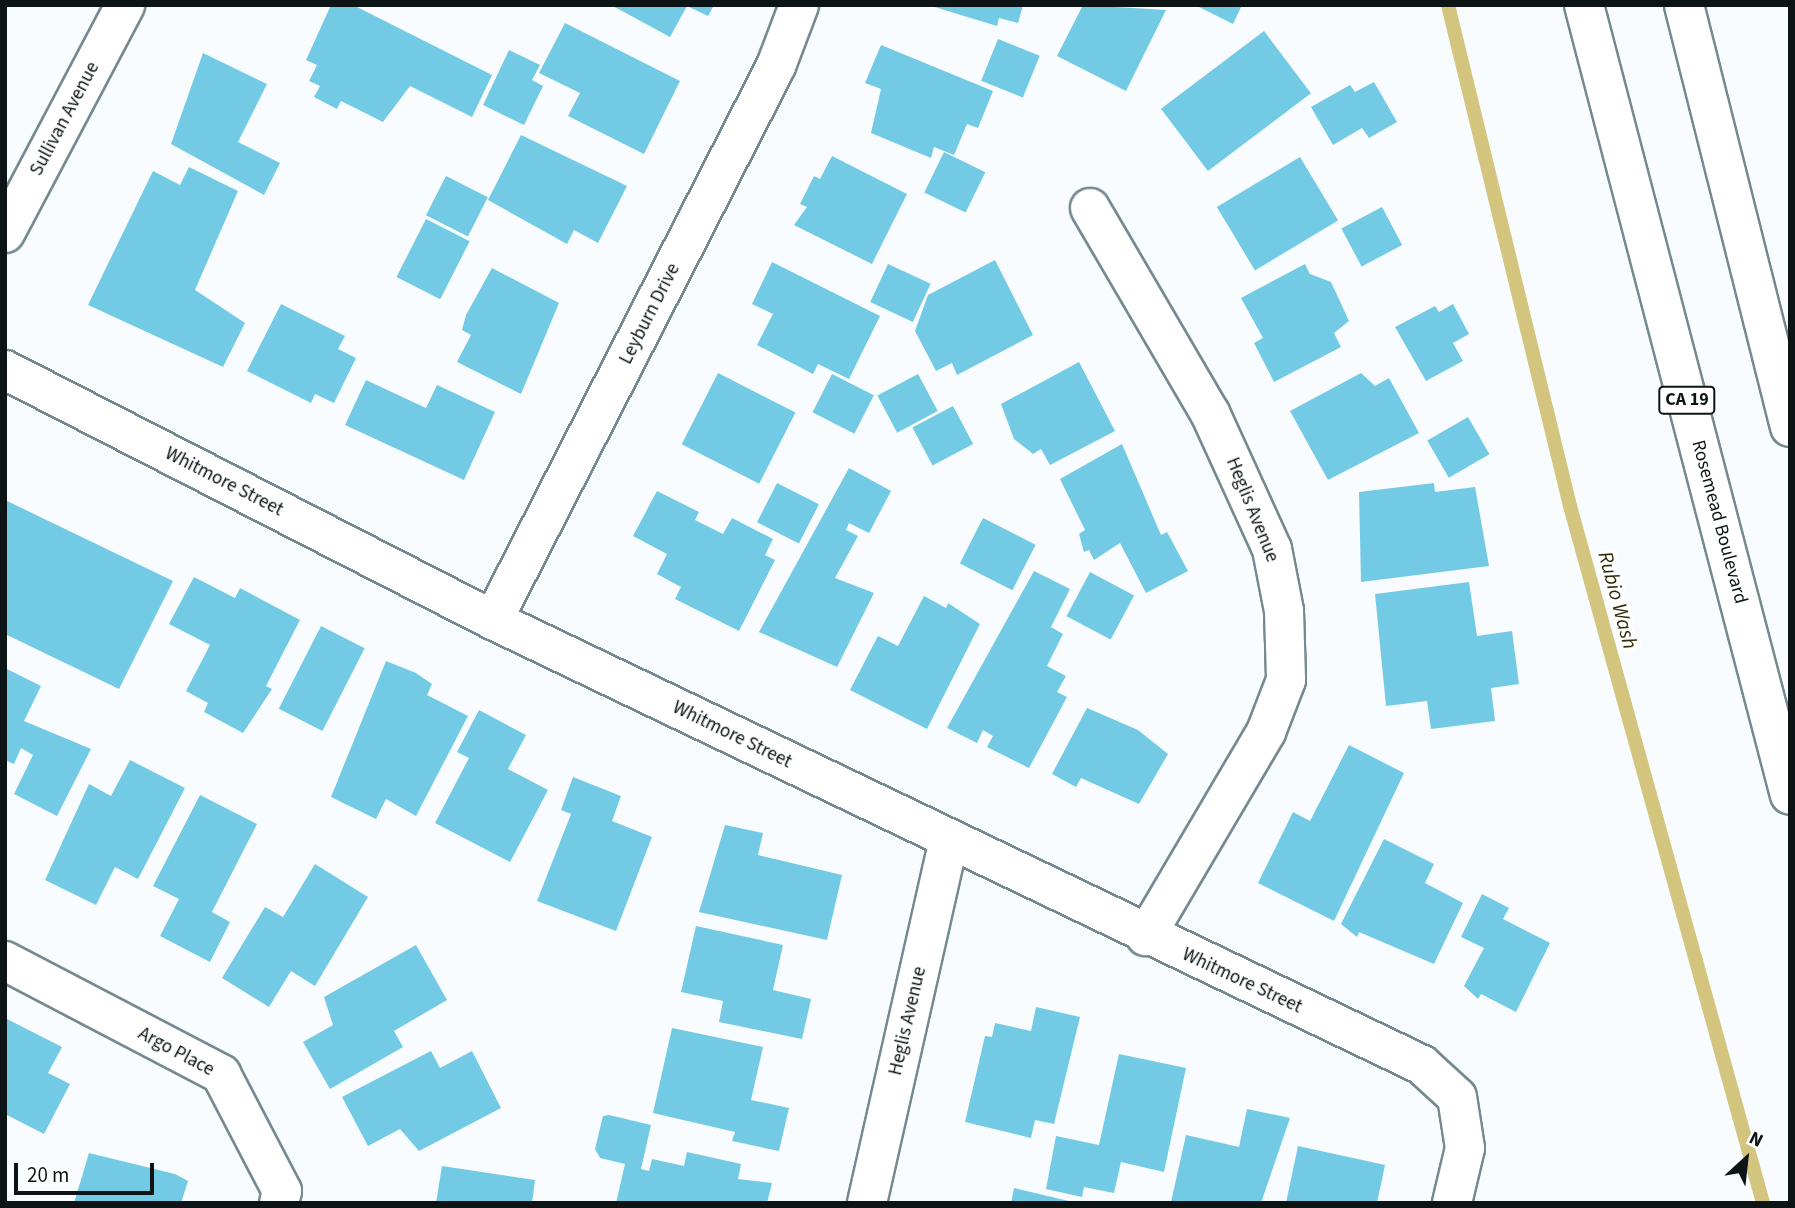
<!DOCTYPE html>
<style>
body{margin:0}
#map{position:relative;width:1795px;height:1208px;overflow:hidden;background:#f8fcfe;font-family:"Source Sans 3",sans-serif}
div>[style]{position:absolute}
.stream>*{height:14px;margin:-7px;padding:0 7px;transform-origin:7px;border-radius:7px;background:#d3c57e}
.building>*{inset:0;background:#73cae4;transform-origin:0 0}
.roads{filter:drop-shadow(2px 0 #758990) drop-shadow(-2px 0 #758990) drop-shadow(0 2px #758990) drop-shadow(0 -2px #758990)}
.minor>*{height:38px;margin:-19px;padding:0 19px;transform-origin:19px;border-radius:19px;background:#fff}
.primary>*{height:38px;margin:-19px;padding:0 19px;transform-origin:19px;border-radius:19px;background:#fff}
span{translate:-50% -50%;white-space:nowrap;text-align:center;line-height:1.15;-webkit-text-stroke:7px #fff;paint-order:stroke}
.shield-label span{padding:2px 5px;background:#fff;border:2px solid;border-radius:5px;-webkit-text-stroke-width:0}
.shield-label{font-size:18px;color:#0c1416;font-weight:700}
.street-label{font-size:19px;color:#0c1416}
.water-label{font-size:21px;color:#322b0b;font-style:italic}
.frame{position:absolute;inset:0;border:7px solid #0c1416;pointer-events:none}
.north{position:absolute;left:1711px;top:1124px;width:70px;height:70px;-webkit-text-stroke:5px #fff;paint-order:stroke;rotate:27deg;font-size:19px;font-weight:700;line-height:28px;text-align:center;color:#0c1416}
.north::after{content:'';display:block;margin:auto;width:24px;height:32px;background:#0c1416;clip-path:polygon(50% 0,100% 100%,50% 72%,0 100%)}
.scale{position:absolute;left:14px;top:1163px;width:140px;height:32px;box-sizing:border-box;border:4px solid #0c1416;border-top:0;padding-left:9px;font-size:21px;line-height:24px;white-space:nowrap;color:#0c1416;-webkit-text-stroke:5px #fff;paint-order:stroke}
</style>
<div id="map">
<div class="stream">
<div style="left:1448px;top:5px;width:516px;rotate:76.31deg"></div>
<div style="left:1570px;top:506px;width:723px;rotate:74.52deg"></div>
</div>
<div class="building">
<div style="clip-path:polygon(331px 5px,353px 5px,492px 75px,472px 117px,410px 86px,383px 122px,341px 101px,337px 109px,314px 97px,320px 86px,309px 81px,317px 65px,306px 60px)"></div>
<div style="clip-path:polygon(611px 5px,714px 5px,708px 16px,687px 6px,670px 37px)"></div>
<div style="clip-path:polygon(928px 5px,1023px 5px,1018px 23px,999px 18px,997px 26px)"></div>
<div style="clip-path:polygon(1083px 5px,1166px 10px,1126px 91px,1057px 56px)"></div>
<div style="clip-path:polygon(1195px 5px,1242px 5px,1233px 24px)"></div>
<div style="clip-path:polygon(565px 23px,680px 81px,644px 154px,568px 116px,580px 93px,539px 73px)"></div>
<div style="left:1264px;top:31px;width:78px;height:129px;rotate:53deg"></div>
<div style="left:998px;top:39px;width:45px;height:45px;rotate:22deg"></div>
<div style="clip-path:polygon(881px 45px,993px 91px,978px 128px,967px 124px,954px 155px,934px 147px,931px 158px,871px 133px,881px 89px,865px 83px)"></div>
<div style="clip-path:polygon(509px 50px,540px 65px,532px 80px,543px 86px,524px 125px,483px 105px)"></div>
<div style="clip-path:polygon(203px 53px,267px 84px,238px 142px,280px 163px,264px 195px,171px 144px)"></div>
<div style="clip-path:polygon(1374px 82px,1397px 122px,1369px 138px,1362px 128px,1333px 145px,1311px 107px,1350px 85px,1355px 92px)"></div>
<div style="clip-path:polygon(521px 135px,627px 186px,598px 243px,574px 230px,567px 244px,488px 200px)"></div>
<div style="left:944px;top:152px;width:46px;height:45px;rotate:26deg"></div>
<div style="clip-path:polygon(832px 156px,907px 194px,872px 264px,794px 225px,807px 207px,800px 204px,814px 176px,820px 179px)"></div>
<div style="left:1300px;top:157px;width:74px;height:97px;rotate:59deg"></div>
<div style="clip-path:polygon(189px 167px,238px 191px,195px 290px,245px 323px,223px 367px,88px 305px,153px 171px,180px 185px)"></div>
<div style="left:446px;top:176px;width:47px;height:44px;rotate:27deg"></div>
<div style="left:1382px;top:207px;width:43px;height:46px;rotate:62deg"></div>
<div style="left:426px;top:219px;width:49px;height:65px;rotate:27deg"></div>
<div style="clip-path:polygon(995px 260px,1033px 335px,957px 375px,952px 363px,936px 371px,915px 331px,928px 295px)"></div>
<div style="clip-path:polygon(772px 262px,880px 316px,849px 379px,818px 364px,813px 374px,757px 345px,773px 314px,752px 304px)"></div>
<div style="left:888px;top:264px;width:47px;height:42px;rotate:25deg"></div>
<div style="clip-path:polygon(1305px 264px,1310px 274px,1331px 282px,1349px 321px,1334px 333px,1341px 347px,1274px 382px,1254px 343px,1263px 338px,1241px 298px)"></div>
<div style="clip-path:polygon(492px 268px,559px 303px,521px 394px,457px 362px,471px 335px,462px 330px,466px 315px)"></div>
<div style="clip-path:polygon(281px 304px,345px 336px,338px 349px,356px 358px,334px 403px,315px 394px,311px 403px,247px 371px)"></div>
<div style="clip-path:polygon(1453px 304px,1469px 334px,1453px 343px,1463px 361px,1426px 381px,1395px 327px,1435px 306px,1439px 312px)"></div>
<div style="clip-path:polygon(1079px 362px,1115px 431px,1050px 465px,1041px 449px,1033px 454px,1014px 439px,1001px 404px)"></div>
<div style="left:718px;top:373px;width:87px;height:80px;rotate:27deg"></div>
<div style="clip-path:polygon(1361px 373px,1375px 386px,1389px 378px,1419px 433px,1328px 480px,1290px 411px)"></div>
<div style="left:832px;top:374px;width:47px;height:43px;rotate:27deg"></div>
<div style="left:918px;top:374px;width:42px;height:46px;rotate:62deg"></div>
<div style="clip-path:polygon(366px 380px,426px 408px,437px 385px,495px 412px,464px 480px,345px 425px)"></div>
<div style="left:953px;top:406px;width:43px;height:46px;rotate:62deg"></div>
<div style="left:1468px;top:417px;width:43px;height:47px;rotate:60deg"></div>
<div style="clip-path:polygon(1122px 444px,1161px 535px,1167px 532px,1188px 571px,1146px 593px,1120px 543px,1094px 560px,1089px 550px,1084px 552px,1079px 534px,1085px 530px,1060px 479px)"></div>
<div style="clip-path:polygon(849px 468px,891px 491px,869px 533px,849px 523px,846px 530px,858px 536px,835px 578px,874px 593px,837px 667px,759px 632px)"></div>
<div style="left:777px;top:483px;width:47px;height:44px;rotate:27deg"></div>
<div style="clip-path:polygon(1434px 483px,1435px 492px,1475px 487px,1489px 566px,1361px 582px,1359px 492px)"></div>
<div style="clip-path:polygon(657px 491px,699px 512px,695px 520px,723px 534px,732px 518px,773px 539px,765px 555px,775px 560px,739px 631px,675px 599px,681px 587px,657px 574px,667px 554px,633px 536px)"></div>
<div style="clip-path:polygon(5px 500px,173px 581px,119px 689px,5px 634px)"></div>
<div style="left:983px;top:518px;width:59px;height:51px;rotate:27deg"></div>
<div style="clip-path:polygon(1034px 571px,1070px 589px,1051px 627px,1063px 634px,1047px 666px,1066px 676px,1057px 692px,1067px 697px,1029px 768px,987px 747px,993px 736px,983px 730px,977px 743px,947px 728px)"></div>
<div style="left:1090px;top:572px;width:50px;height:50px;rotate:28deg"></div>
<div style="clip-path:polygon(194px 577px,235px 598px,240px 588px,300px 620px,266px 686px,272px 689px,243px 733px,204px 712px,208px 703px,186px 691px,210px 645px,169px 624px)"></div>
<div style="clip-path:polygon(1469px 582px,1477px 636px,1512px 631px,1519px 684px,1491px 688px,1495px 721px,1431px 729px,1427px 701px,1386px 706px,1375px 594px)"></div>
<div style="clip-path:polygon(924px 596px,946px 608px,948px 603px,980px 624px,927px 729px,850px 690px,878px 636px,898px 646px)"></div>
<div style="left:321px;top:626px;width:49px;height:93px;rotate:27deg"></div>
<div style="clip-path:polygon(386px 661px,416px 673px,432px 684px,427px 695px,468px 716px,416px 816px,386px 799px,376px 819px,331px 797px)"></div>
<div style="clip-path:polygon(5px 668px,41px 686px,24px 721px,91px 749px,57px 816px,14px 794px,33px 755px,21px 748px,14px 764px,5px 760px)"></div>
<div style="clip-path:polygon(1087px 708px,1138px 730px,1168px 754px,1139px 804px,1081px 778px,1076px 787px,1052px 774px)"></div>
<div style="clip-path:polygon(479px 710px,526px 735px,508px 769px,548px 790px,510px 862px,435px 823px,469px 758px,457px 752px)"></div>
<div style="clip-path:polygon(1349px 745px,1404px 773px,1334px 921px,1258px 883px,1293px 812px,1310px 821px)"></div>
<div style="clip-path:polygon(130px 760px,185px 788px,138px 879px,115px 867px,96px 905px,45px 880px,89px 784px,111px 796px)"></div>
<div style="clip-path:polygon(573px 777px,621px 796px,612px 821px,652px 837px,616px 931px,537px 901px,571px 814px,561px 810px)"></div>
<div style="clip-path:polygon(200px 795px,257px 824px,212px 912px,230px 922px,210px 962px,160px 936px,179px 899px,153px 886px)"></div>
<div style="clip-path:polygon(725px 825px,763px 833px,758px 855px,842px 875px,827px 940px,699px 912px)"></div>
<div style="clip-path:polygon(1384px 839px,1434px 864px,1425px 883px,1463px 903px,1434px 964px,1359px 932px,1357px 937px,1341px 924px)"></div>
<div style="clip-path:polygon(315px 864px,368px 897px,315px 986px,291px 971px,269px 1007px,222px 978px,265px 907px,283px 917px)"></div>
<div style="clip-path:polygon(1482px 894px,1509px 908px,1503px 919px,1550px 943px,1516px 1012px,1481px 994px,1478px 999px,1464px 986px,1484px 948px,1461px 937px)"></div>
<div style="clip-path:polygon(696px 926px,783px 945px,773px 990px,811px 999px,802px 1039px,719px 1022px,723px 1001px,681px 992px)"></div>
<div style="clip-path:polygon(416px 945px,447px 1000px,394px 1031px,403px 1047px,330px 1089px,303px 1042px,333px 1025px,324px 997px)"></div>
<div style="clip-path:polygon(1036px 1007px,1080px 1017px,1054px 1124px,1035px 1120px,1031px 1138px,965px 1122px,985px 1036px,992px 1037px,995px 1023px,1031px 1031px)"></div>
<div style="clip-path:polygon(7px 1019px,62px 1047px,48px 1073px,70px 1084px,44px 1134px,5px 1114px)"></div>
<div style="clip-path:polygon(672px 1028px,763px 1047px,751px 1100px,789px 1108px,779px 1151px,732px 1141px,735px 1132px,653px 1113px)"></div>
<div style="clip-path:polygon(431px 1051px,440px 1068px,472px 1051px,501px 1108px,419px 1151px,400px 1129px,368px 1146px,342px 1097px)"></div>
<div style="clip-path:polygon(1119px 1054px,1186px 1068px,1164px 1172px,1121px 1162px,1114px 1193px,1084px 1187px,1082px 1197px,1046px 1189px,1056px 1136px,1099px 1145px)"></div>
<div style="clip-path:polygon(1247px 1109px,1290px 1118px,1261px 1203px,1171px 1202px,1186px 1135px,1239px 1147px)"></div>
<div style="clip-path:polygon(609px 1115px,651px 1125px,641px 1169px,649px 1171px,652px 1159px,684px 1166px,687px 1152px,741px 1164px,738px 1179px,772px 1183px,767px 1203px,616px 1203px,625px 1164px,600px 1158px,595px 1149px,603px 1116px)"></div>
<div style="clip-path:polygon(1298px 1146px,1385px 1165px,1377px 1203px,1286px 1203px)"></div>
<div style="clip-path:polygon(89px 1153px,175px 1174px,188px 1181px,181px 1203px,74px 1203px)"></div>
<div style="clip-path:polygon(442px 1166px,535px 1180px,532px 1203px,436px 1203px)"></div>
<div style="clip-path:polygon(1014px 1188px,1073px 1202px,1072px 1203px,1011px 1203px)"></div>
</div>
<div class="roads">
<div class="minor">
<div style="left:1090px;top:208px;width:238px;rotate:59.7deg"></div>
<div style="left:1210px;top:413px;width:149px;rotate:65.5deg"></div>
<div style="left:1272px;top:549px;width:63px;rotate:79deg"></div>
<div style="left:1284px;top:611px;width:69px;rotate:88.3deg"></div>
<div style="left:1286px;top:680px;width:56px;rotate:111deg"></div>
<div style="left:1266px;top:732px;width:237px;rotate:120.5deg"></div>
<div style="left:5px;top:233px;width:258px;rotate:-62.2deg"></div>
<div style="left:5px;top:370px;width:548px;rotate:27.13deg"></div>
<div style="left:493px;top:620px;width:1030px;rotate:25.59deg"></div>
<div style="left:1422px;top:1065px;width:47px;rotate:42.4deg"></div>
<div style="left:1457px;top:1097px;width:52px;rotate:81.1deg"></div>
<div style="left:1465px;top:1148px;width:57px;rotate:103.3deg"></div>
<div style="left:493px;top:620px;width:622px;rotate:-62.94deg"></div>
<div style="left:776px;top:66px;width:65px;rotate:-69.3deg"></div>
<div style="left:5px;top:961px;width:244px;rotate:27.6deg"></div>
<div style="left:221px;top:1074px;width:132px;rotate:62.5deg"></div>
<div style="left:282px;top:1191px;width:12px;rotate:104deg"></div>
<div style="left:867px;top:1203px;width:373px;rotate:-77.3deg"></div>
</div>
<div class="primary">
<div style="left:1584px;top:5px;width:816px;rotate:75.39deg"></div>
<div style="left:1684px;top:5px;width:435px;rotate:75.9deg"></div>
</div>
</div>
<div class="shield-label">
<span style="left:1687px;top:400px">CA 19</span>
</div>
<div class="street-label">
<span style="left:65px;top:119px;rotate:-62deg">Sullivan Avenue</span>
<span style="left:650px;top:314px;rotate:-63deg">Leyburn Drive</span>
<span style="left:224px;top:482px;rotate:27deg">Whitmore Street</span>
<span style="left:1252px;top:510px;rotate:68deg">Heglis Avenue</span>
<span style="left:1719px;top:522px;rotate:75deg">Rosemead Boulevard</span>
<span style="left:732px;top:735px;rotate:26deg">Whitmore Street</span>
<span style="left:1242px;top:981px;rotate:25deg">Whitmore Street</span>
<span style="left:908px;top:1021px;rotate:-77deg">Heglis Avenue</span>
<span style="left:176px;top:1052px;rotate:28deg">Argo Place</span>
</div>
<div class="water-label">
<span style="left:1618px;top:600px;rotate:75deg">Rubio Wash</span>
</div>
<div class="frame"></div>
<div class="north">N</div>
<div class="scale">20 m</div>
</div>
